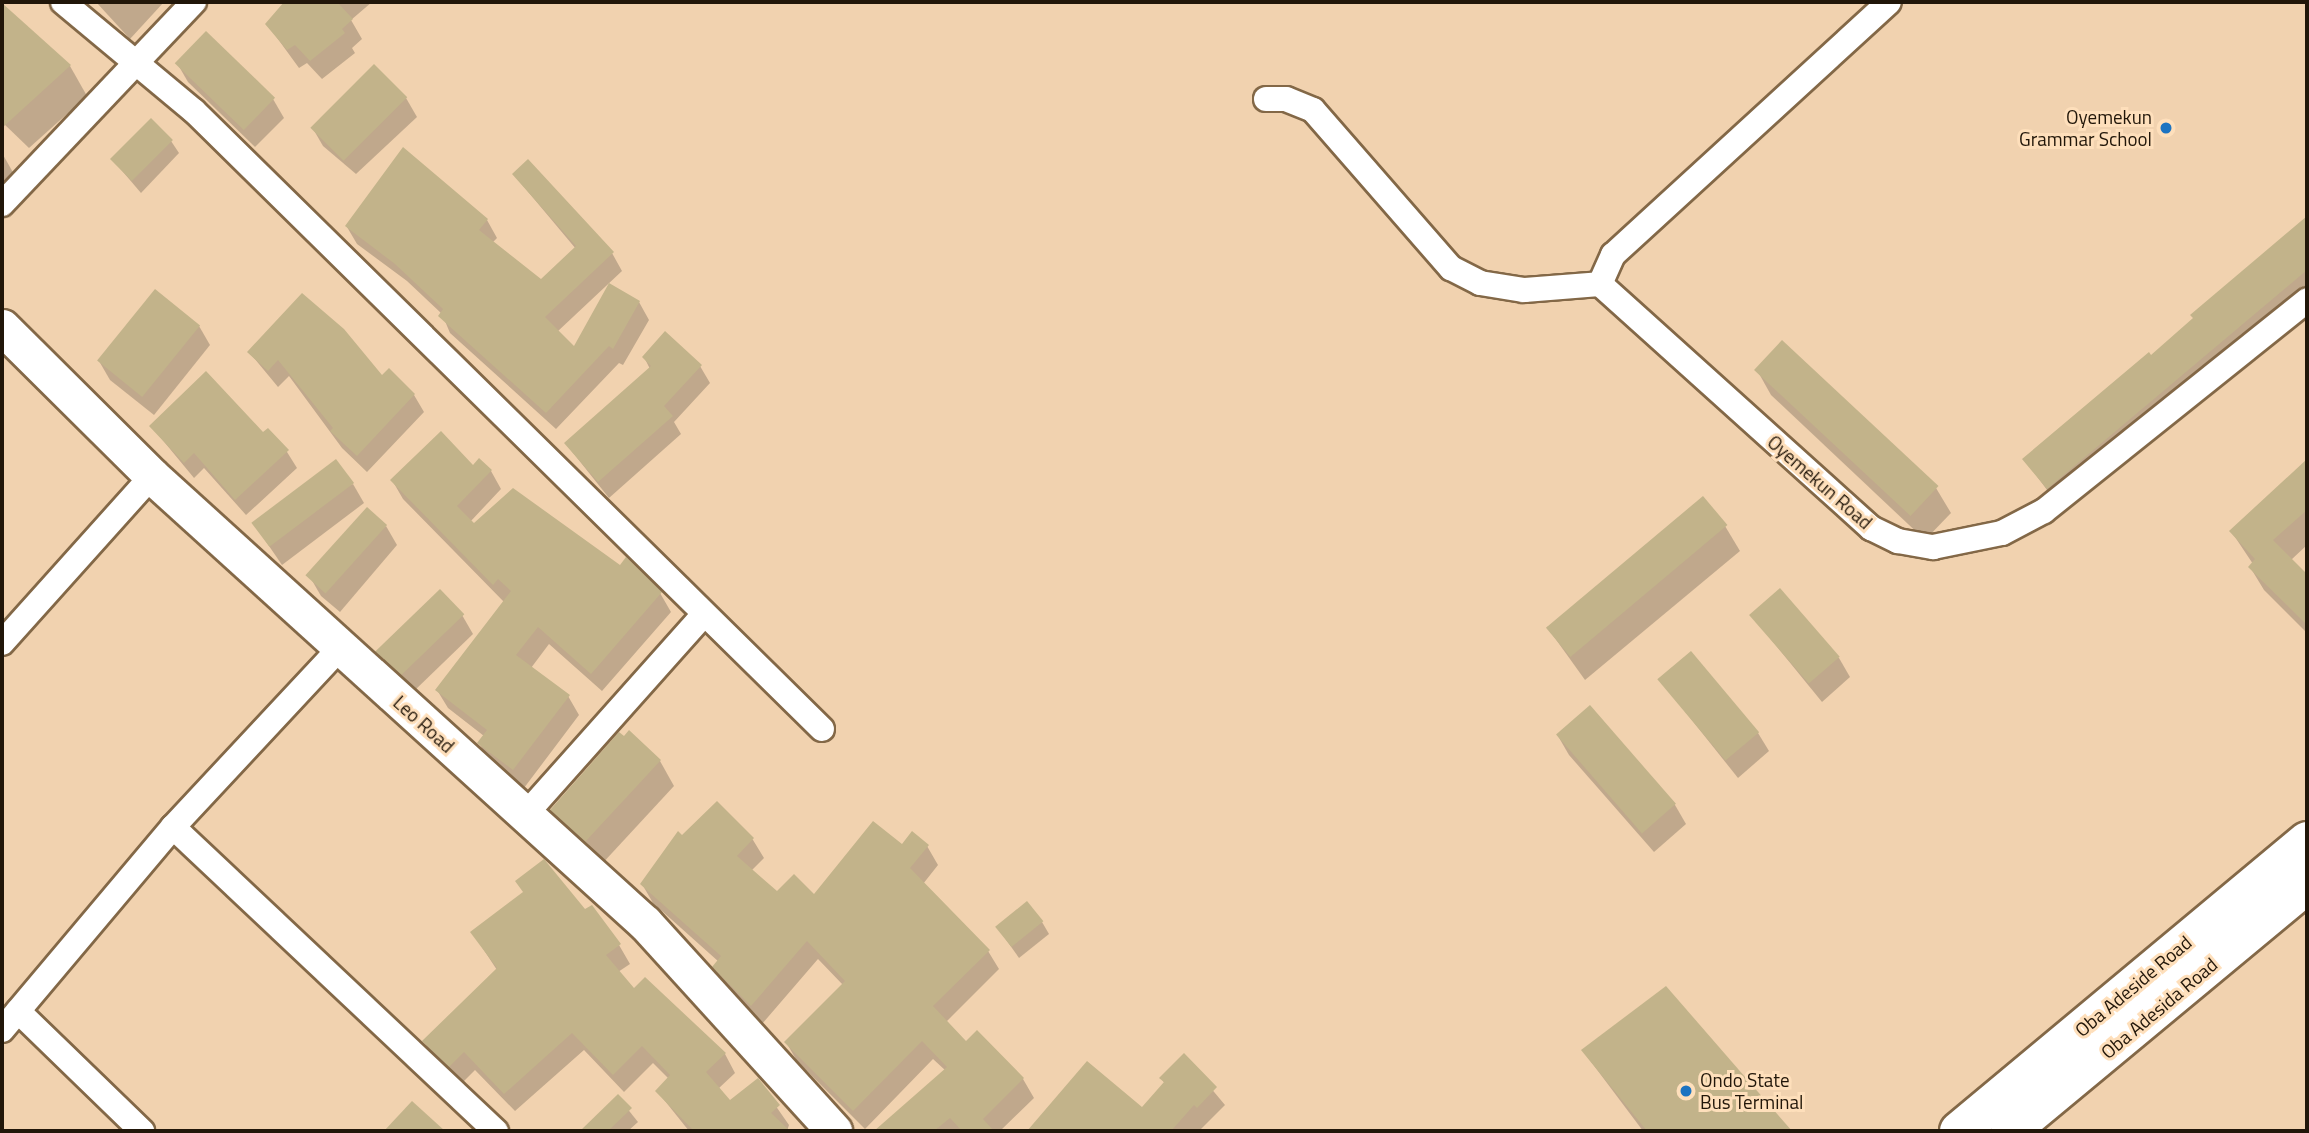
<!DOCTYPE html>
<style>
body{margin:0}
#map{position:relative;width:2309px;height:1133px;overflow:hidden;background:#f1d2af;font-family:"Titillium Web",sans-serif}
div>[style]{position:absolute}
.shadow>*{inset:0;background:#0003}
.building>*{inset:0;background:#c2b38a;transform-origin:0 0}
.roads{filter:drop-shadow(2px 0 #836847) drop-shadow(-2px 0 #836847) drop-shadow(0 2px #836847) drop-shadow(0 -2px #836847)}
.street>*{height:24px;margin:-12px;padding:0 12px;transform-origin:12px;border-radius:12px;background:#fff}
.secondary>*{height:35px;margin:-17.5px;padding:0 17.5px;transform-origin:17.5px;border-radius:17.5px;background:#fff}
.primary>*{height:38px;margin:-19px;padding:0 19px;transform-origin:19px;border-radius:19px;background:#fff}
.dots>*{width:19px;height:19px;translate:-50% -50%;box-sizing:border-box;border:4px solid #fedfbb;border-radius:50%}
span{translate:-50% -50%;white-space:nowrap;text-align:center;line-height:1.15;-webkit-text-stroke:6px #fedfbb;paint-order:stroke}
.poi-label{font-size:19px;color:#211609}
.right{translate:-100% -50%;text-align:right}
.left{translate:0 -50%;text-align:left}
.street-label{font-size:19px;color:#211609}
.frame{position:absolute;inset:0;border:4px solid #211609;pointer-events:none}
</style>
<div id="map">
<div class="shadow">
<div style="clip-path:polygon(96px 2px,164px 2px,130px 39px)"></div>
<div style="clip-path:polygon(290px 2px,372px 2px,351px 20px,362px 39px,352px 48px,355px 53px,322px 79px,307px 63px,299px 68px,267px 24px)"></div>
<div style="clip-path:polygon(2px 6px,70px 66px,87px 96px,29px 148px,2px 122px)"></div>
<div style="clip-path:polygon(177px 63px,273px 99px,284px 118px,255px 147px,188px 82px)"></div>
<div style="clip-path:polygon(406px 98px,417px 117px,356px 174px,323px 146px,312px 127px)"></div>
<div style="clip-path:polygon(171px 141px,179px 153px,141px 193px,112px 159px)"></div>
<div style="clip-path:polygon(2px 153px,19px 183px,2px 202px)"></div>
<div style="clip-path:polygon(514px 175px,612px 253px,622px 271px,557px 332px,574px 349px,639px 302px,649px 320px,623px 365px,619px 363px,556px 429px,450px 333px,442px 314px,407px 281px,357px 244px,347px 227px,487px 220px,497px 238px,492px 243px,541px 282px,576px 249px)"></div>
<div style="clip-path:polygon(2307px 218px,2307px 297px,2059px 506px,2024px 459px,2151px 358px,2195px 319px,2193px 315px)"></div>
<div style="clip-path:polygon(199px 326px,210px 345px,154px 415px,110px 380px,99px 361px)"></div>
<div style="clip-path:polygon(249px 352px,382px 378px,414px 395px,424px 412px,367px 472px,342px 448px,289px 376px,278px 387px)"></div>
<div style="clip-path:polygon(644px 357px,700px 366px,710px 383px,674px 422px,681px 434px,609px 498px,566px 444px,650px 369px)"></div>
<div style="clip-path:polygon(1757px 370px,1936px 488px,1951px 513px,1925px 540px,1771px 395px)"></div>
<div style="clip-path:polygon(151px 426px,263px 434px,287px 452px,297px 468px,246px 515px,204px 468px,194px 478px)"></div>
<div style="clip-path:polygon(2307px 462px,2307px 545px,2291px 560px,2307px 576px,2307px 633px,2264px 590px,2250px 567px,2253px 564px,2231px 531px)"></div>
<div style="clip-path:polygon(473px 467px,491px 471px,501px 489px,470px 522px,660px 593px,671px 612px,602px 691px,549px 644px,531px 668px,568px 696px,579px 715px,524px 788px,490px 761px,479px 743px,484px 736px,448px 708px,437px 690px,505px 603px,403px 499px,392px 480px)"></div>
<div style="clip-path:polygon(353px 484px,364px 503px,282px 565px,254px 524px)"></div>
<div style="clip-path:polygon(386px 526px,397px 545px,340px 612px,321px 596px,310px 577px)"></div>
<div style="clip-path:polygon(1725px 526px,1740px 551px,1585px 680px,1547px 627px)"></div>
<div style="clip-path:polygon(462px 615px,473px 634px,413px 692px,389px 671px,378px 652px)"></div>
<div style="clip-path:polygon(1752px 616px,1839px 658px,1850px 677px,1822px 702px)"></div>
<div style="clip-path:polygon(1660px 680px,1758px 733px,1769px 751px,1738px 778px)"></div>
<div style="clip-path:polygon(1590px 708px,1675px 805px,1686px 824px,1654px 852px,1569px 755px,1558px 736px)"></div>
<div style="clip-path:polygon(629px 733px,660px 761px,674px 786px,600px 866px,566px 835px,552px 810px)"></div>
<div style="clip-path:polygon(717px 803px,753px 840px,764px 858px,751px 871px,777px 894px,814px 897px,902px 847px,927px 846px,938px 865px,923px 884px,988px 951px,999px 969px,946px 1022px,966px 1043px,977px 1032px,1023px 1079px,1034px 1098px,1000px 1131px,877px 1131px,946px 1071px,933px 1059px,865px 1129px,797px 1061px,786px 1042px,843px 985px,818px 959px,762px 1024px,725px 986px,714px 967px,719px 962px,653px 903px,642px 884px)"></div>
<div style="clip-path:polygon(585px 912px,619px 945px,630px 964px,618px 972px,634px 991px,645px 980px,725px 1054px,735px 1073px,718px 1089px,730px 1103px,759px 1082px,789px 1125px,787px 1131px,689px 1131px,657px 1091px,669px 1079px,653px 1063px,624px 1092px,584px 1050px,515px 1111px,475px 1070px,461px 1084px,434px 1059px,424px 1041px,497px 970px,472px 932px)"></div>
<div style="clip-path:polygon(1042px 922px,1049px 934px,1019px 958px,997px 927px)"></div>
<div style="clip-path:polygon(1666px 988px,1790px 1131px,1643px 1131px,1583px 1051px)"></div>
<div style="clip-path:polygon(1184px 1056px,1225px 1105px,1199px 1131px,1030px 1131px,1087px 1064px,1142px 1110px,1165px 1084px,1161px 1078px)"></div>
<div style="clip-path:polygon(618px 1097px,638px 1122px,628px 1131px,583px 1131px)"></div>
</div>
<div class="building">
<div style="clip-path:polygon(284px 2px,337px 2px,353px 19px,342px 29px,345px 33px,310px 61px,295px 45px,287px 50px,265px 24px)"></div>
<div style="clip-path:polygon(2px 3px,71px 65px,2px 128px)"></div>
<div style="left:206px;top:31px;width:96px;height:45px;rotate:44deg"></div>
<div style="left:374px;top:64px;width:47px;height:90px;rotate:45deg"></div>
<div style="left:151px;top:118px;width:31px;height:58px;rotate:45deg"></div>
<div style="clip-path:polygon(403px 147px,488px 219px,479px 230px,541px 279px,576px 246px,512px 174px,528px 159px,614px 252px,545px 317px,574px 346px,609px 283px,640px 301px,613px 349px,609px 346px,546px 413px,438px 316px,443px 309px,395px 264px,345px 226px)"></div>
<div style="clip-path:polygon(2307px 216px,2307px 270px,2047px 489px,2022px 459px,2149px 352px,2151px 355px,2193px 318px,2190px 315px)"></div>
<div style="left:155px;top:289px;width:58px;height:92px;rotate:39deg"></div>
<div style="clip-path:polygon(302px 293px,344px 329px,382px 375px,389px 368px,415px 394px,357px 456px,330px 431px,333px 428px,278px 360px,268px 371px,247px 352px)"></div>
<div style="clip-path:polygon(665px 331px,702px 365px,664px 406px,673px 416px,598px 482px,564px 443px,651px 366px,642px 357px)"></div>
<div style="left:1782px;top:340px;width:214px;height:41px;rotate:43deg"></div>
<div style="clip-path:polygon(206px 371px,263px 432px,268px 428px,289px 450px,235px 500px,194px 453px,184px 463px,149px 426px)"></div>
<div style="clip-path:polygon(441px 431px,473px 465px,479px 458px,492px 470px,457px 506px,474px 523px,513px 488px,620px 565px,626px 557px,662px 592px,591px 674px,538px 627px,516px 655px,570px 695px,513px 770px,477px 743px,487px 730px,435px 690px,511px 591px,498px 579px,493px 585px,390px 480px)"></div>
<div style="left:336px;top:459px;width:30px;height:106px;rotate:53deg"></div>
<div style="clip-path:polygon(2307px 459px,2307px 510px,2273px 540px,2307px 574px,2307px 625px,2248px 567px,2255px 559px,2229px 531px)"></div>
<div style="left:1703px;top:496px;width:38px;height:205px;rotate:50deg"></div>
<div style="left:367px;top:507px;width:27px;height:92px;rotate:42deg"></div>
<div style="left:1780px;top:588px;width:91px;height:41px;rotate:49deg"></div>
<div style="left:440px;top:589px;width:35px;height:90px;rotate:46deg"></div>
<div style="left:1691px;top:651px;width:106px;height:44px;rotate:50deg"></div>
<div style="left:1590px;top:705px;width:131px;height:45px;rotate:49deg"></div>
<div style="clip-path:polygon(629px 730px,661px 760px,585px 842px,550px 810px,619px 732px,624px 736px)"></div>
<div style="clip-path:polygon(717px 801px,754px 838px,737px 856px,777px 891px,794px 874px,814px 894px,873px 821px,902px 844px,912px 831px,929px 845px,910px 868px,990px 950px,933px 1006px,966px 1041px,977px 1030px,1024px 1078px,983px 1119px,994px 1131px,962px 1131px,950px 1118px,934px 1131px,874px 1131px,947px 1067px,922px 1041px,853px 1111px,784px 1042px,845px 981px,807px 941px,751px 1006px,712px 967px,721px 956px,640px 884px,678px 831px,682px 835px)"></div>
<div style="clip-path:polygon(544px 859px,585px 909px,592px 905px,621px 944px,606px 955px,634px 988px,645px 977px,726px 1053px,706px 1072px,730px 1100px,758px 1078px,780px 1105px,771px 1113px,790px 1131px,694px 1131px,655px 1091px,670px 1075px,642px 1046px,613px 1075px,572px 1033px,504px 1094px,464px 1052px,449px 1067px,422px 1041px,497px 968px,470px 932px,523px 892px,515px 881px)"></div>
<div style="left:1027px;top:901px;width:26px;height:41px;rotate:51deg"></div>
<div style="clip-path:polygon(1666px 986px,1792px 1131px,1647px 1131px,1581px 1050px)"></div>
<div style="clip-path:polygon(1184px 1053px,1217px 1087px,1197px 1108px,1194px 1105px,1171px 1131px,1027px 1131px,1087px 1061px,1142px 1107px,1164px 1082px,1159px 1078px)"></div>
<div style="clip-path:polygon(618px 1094px,632px 1108px,608px 1131px,580px 1131px)"></div>
<div style="clip-path:polygon(412px 1101px,445px 1131px,384px 1131px)"></div>
</div>
<div class="roads">
<div class="street">
<div style="left:63px;top:2px;width:170px;rotate:39.8deg"></div>
<div style="left:194px;top:111px;width:881px;rotate:44.54deg"></div>
<div style="left:1266px;top:99px;width:20px"></div>
<div style="left:1286px;top:99px;width:29px;rotate:22deg"></div>
<div style="left:1313px;top:110px;width:210px;rotate:48.9deg"></div>
<div style="left:1451px;top:268px;width:33px;rotate:27deg"></div>
<div style="left:1480px;top:283px;width:45px;rotate:9deg"></div>
<div style="left:1524px;top:290px;width:76px;rotate:-4.5deg"></div>
<div style="left:2px;top:204px;width:279px;rotate:-46.5deg"></div>
<div style="left:1600px;top:284px;width:365px;rotate:42deg"></div>
<div style="left:1871px;top:528px;width:30px;rotate:26deg"></div>
<div style="left:1898px;top:541px;width:36px;rotate:10deg"></div>
<div style="left:1933px;top:547px;width:70px;rotate:-11.5deg"></div>
<div style="left:2002px;top:533px;width:47px;rotate:-27.6deg"></div>
<div style="left:2044px;top:511px;width:337px;rotate:-38.7deg"></div>
<div style="left:1600px;top:284px;width:32px;rotate:-66deg"></div>
<div style="left:1613px;top:255px;width:374px;rotate:-42.5deg"></div>
<div style="left:2px;top:643px;width:224px;rotate:-48.1deg"></div>
<div style="left:525px;top:815px;width:266px;rotate:-48.3deg"></div>
<div style="left:173px;top:827px;width:444px;rotate:43.3deg"></div>
<div style="left:18px;top:1011px;width:173px;rotate:44.1deg"></div>
<div style="left:2px;top:1030px;width:265px;rotate:-49.9deg"></div>
<div style="left:173px;top:827px;width:245px;rotate:-47deg"></div>
</div>
<div class="secondary">
<div style="left:2px;top:327px;width:211px;rotate:44.8deg"></div>
<div style="left:152px;top:476px;width:665px;rotate:42.2deg"></div>
<div style="left:645px;top:923px;width:281px;rotate:47.7deg"></div>
</div>
<div class="primary">
<div style="left:1959px;top:1131px;width:453px;rotate:-39.8deg"></div>
<div style="left:2010px;top:1131px;width:386px;rotate:-39.7deg"></div>
</div>
</div>
<div class="dots">
<div style="left:2166px;top:128px;background:#1c73c1"></div>
<div style="left:1686px;top:1091px;background:#1c73c1"></div>
</div>
<div class="poi-label">
<span class="right" style="left:2152px;top:128px">Oyemekun<br>Grammar School</span>
<span class="left" style="left:1700px;top:1091px">Ondo State<br>Bus Terminal</span>
</div>
<div class="street-label">
<span style="left:1820px;top:482px;rotate:41deg">Oyemekun Road</span>
<span style="left:424px;top:724px;rotate:42deg">Leo Road</span>
<span style="left:2133px;top:986px;rotate:-40deg">Oba Adeside Road</span>
<span style="left:2159px;top:1008px;rotate:-40deg">Oba Adesida Road</span>
</div>
<div class="frame"></div>
</div>
